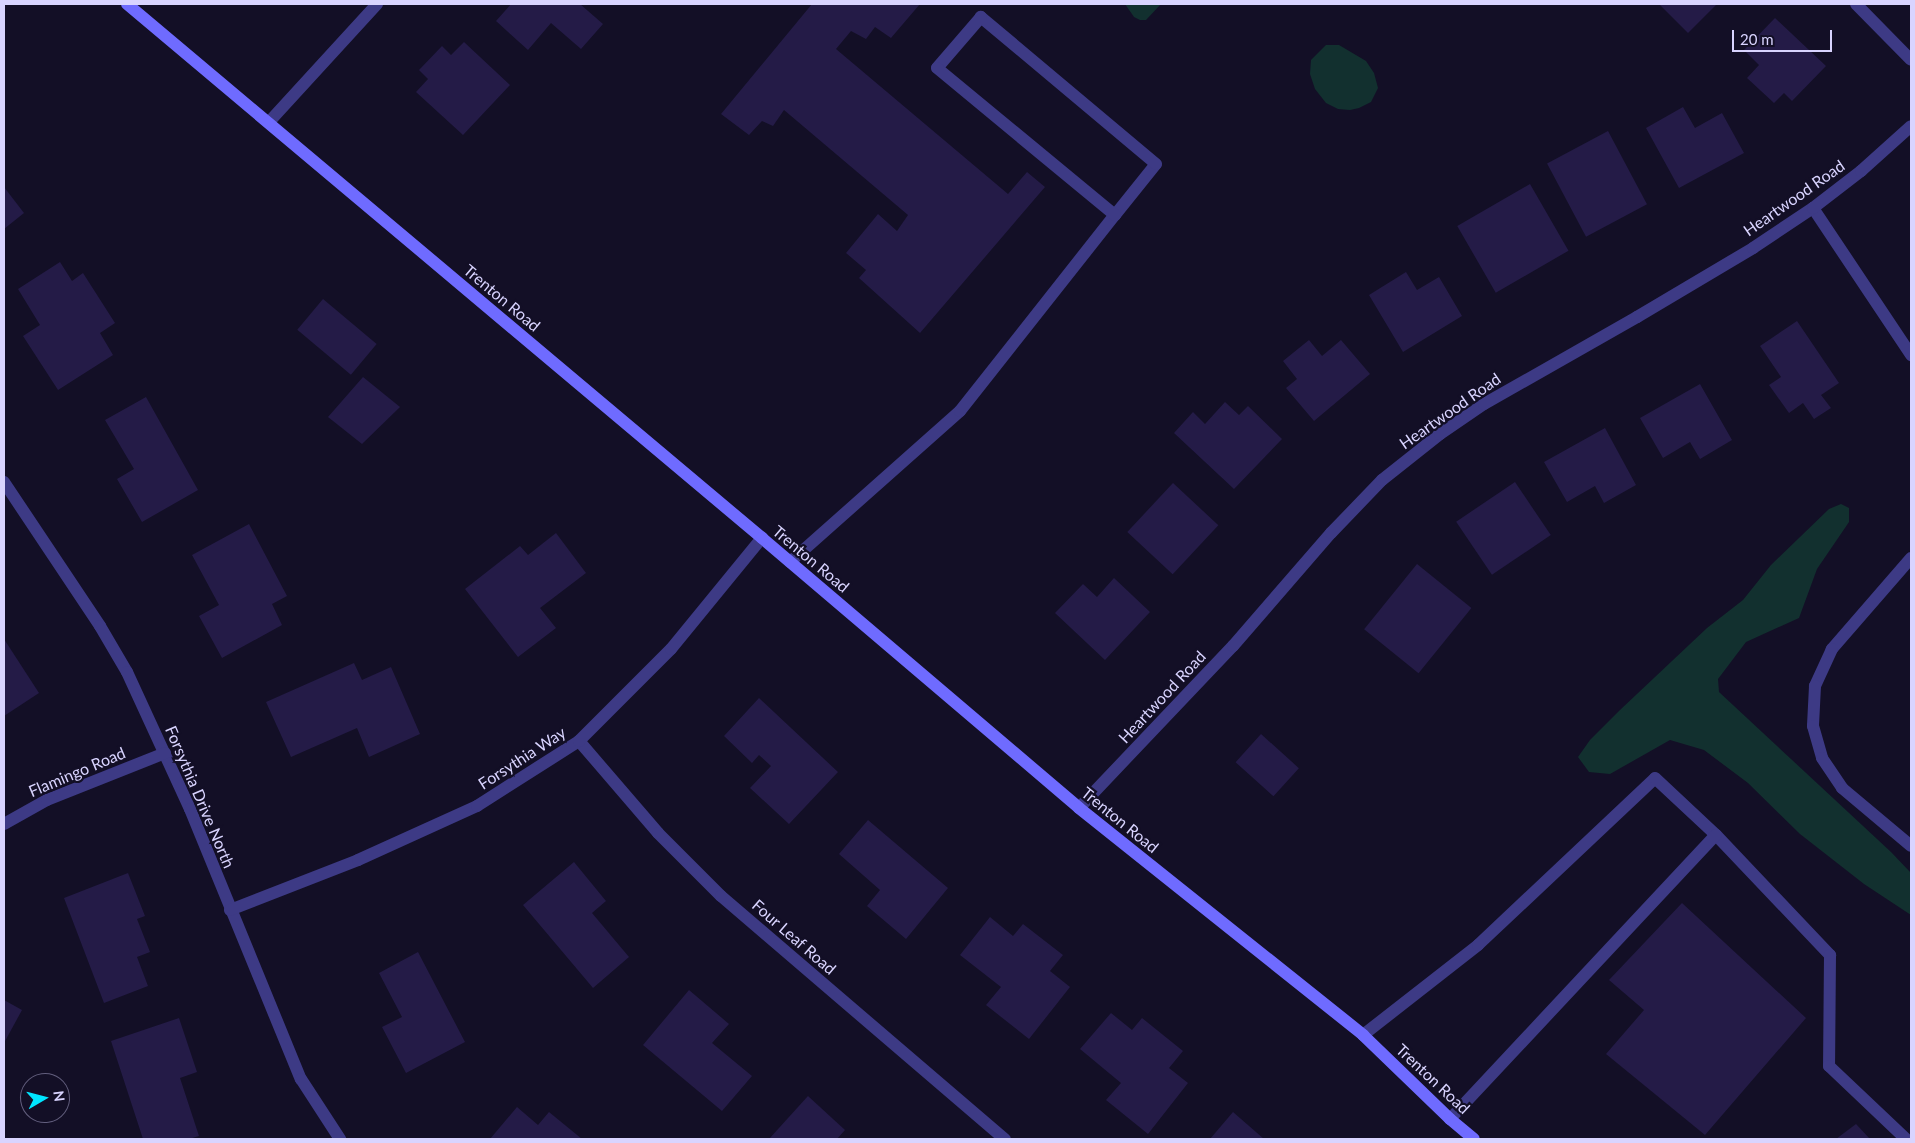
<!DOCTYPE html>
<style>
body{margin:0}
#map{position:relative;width:1915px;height:1143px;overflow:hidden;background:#130f26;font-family:Lato,sans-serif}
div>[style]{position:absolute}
.green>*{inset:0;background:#12302f}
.building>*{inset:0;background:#241b47;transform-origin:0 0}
.lane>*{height:12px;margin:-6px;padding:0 6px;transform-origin:6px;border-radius:6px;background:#3d3a85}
.street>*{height:12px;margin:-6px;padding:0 6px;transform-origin:6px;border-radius:6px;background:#3d3a85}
.secondary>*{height:12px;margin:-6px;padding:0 6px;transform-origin:6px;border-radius:6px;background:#6f6bff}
span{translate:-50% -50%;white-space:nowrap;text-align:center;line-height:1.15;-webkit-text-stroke:4.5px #130f26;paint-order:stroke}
.street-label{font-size:16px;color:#d9d4ff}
.frame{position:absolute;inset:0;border:5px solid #d9d4ff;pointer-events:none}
.north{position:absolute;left:20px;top:1073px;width:50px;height:50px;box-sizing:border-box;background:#130f26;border:1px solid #625e7d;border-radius:50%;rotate:82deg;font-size:14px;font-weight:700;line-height:20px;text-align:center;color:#d9d4ff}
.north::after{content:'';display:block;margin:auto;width:18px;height:22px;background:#00e5ff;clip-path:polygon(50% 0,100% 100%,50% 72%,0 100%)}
.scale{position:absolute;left:1732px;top:30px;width:100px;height:22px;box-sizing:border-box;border:2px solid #d9d4ff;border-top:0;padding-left:6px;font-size:15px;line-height:18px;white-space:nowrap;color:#d9d4ff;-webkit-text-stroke:4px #130f26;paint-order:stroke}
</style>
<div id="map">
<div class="green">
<div style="clip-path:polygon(1125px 4px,1161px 4px,1146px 20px,1140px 20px,1134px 17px)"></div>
<div style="clip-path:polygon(1326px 45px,1339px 45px,1366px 61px,1374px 73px,1378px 88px,1371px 102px,1359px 108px,1350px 110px,1338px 109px,1326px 103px,1315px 89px,1310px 74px,1311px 60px)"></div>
<div style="clip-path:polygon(1841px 504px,1849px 508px,1849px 522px,1817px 569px,1799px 618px,1746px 642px,1718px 679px,1719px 692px,1891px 852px,1911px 873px,1911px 915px,1864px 884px,1800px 834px,1748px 783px,1704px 750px,1670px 740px,1610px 774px,1589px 772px,1578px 757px,1590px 740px,1620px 710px,1707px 628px,1743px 600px,1771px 565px,1829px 509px)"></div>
</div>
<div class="building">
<div style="clip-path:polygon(511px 4px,580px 4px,603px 24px,581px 49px,551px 23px,528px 50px,496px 21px)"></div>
<div style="clip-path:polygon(812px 4px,920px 4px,891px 38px,875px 27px,866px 39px,851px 31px,836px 49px,1008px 194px,1027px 172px,1045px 187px,920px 333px,859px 278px,866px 270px,846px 253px,878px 214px,897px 231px,908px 215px,784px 110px,773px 126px,762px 121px,749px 135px,721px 114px)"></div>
<div style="clip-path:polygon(1659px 4px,1717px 4px,1688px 33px)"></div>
<div style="clip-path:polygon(1775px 18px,1826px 66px,1792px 101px,1784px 93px,1774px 103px,1747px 78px,1759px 65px,1744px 50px)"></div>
<div style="clip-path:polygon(464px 42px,510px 85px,463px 135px,416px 92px,428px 79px,419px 70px,442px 46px,451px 55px)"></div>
<div style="clip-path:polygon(1683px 107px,1695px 128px,1722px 113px,1744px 153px,1679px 188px,1646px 128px)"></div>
<div style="left:1608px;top:131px;width:83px;height:69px;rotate:62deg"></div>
<div style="left:1530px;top:184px;width:77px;height:84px;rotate:60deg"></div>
<div style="clip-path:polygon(4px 187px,24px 213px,4px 229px)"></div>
<div style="clip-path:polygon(60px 262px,72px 281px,83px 273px,115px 323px,100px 333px,113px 355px,58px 390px,23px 336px,40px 325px,18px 289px)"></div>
<div style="clip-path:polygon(1406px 272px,1417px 290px,1439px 277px,1462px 316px,1403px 352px,1369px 295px)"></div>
<div style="left:323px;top:299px;width:70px;height:40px;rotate:40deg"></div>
<div style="clip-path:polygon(1797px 321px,1839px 383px,1821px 395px,1831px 408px,1814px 419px,1803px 403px,1789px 413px,1769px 385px,1781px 377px,1760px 346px)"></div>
<div style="clip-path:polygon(1309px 340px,1322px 356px,1341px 340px,1370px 374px,1314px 421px,1286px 388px,1297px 379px,1283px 361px)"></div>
<div style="clip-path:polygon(363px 377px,400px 407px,362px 444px,328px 417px)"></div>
<div style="clip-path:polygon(1700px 384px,1732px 440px,1700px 459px,1690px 442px,1663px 458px,1640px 418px)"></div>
<div style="clip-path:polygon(146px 397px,198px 490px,142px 522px,117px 479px,134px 469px,105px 420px)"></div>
<div style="clip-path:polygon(1225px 402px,1239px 415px,1248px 406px,1282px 439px,1234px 489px,1174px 433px,1193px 412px,1205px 424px)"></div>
<div style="clip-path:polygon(1605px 428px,1636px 485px,1604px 503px,1595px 486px,1567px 502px,1544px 462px)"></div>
<div style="left:1515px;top:482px;width:64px;height:71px;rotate:56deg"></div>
<div style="left:1173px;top:483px;width:62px;height:67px;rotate:43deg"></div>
<div style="clip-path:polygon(249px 524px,287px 596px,272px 604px,282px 625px,222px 658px,199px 616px,219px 605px,192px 555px)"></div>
<div style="clip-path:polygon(556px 533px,586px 573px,540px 608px,556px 628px,518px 657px,465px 589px,520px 546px,528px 555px)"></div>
<div style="left:1417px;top:564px;width:70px;height:84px;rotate:39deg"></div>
<div style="clip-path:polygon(1114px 578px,1150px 612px,1105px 660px,1055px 613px,1083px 584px,1097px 597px)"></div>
<div style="clip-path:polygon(4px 639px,39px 693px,4px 716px)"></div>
<div style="clip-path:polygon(354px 663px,362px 680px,391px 667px,420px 734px,369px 757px,357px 728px,291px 757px,266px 702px)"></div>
<div style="clip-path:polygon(759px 698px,838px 772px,789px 824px,750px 788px,771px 766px,759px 755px,752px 763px,724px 736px)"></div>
<div style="left:1261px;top:734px;width:51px;height:38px;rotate:42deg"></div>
<div style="clip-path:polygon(868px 820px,948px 888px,906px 939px,867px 906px,880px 890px,839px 854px)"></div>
<div style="clip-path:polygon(574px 862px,606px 901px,592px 913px,629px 957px,593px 988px,523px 905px)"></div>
<div style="clip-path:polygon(128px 873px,145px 916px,137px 919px,150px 952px,137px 957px,148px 986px,104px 1003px,64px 898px)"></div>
<div style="clip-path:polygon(1682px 903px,1806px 1018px,1705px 1135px,1606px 1054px,1644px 1010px,1609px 980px)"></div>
<div style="clip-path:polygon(990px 917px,1013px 936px,1023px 924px,1063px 955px,1050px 971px,1070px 987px,1029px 1039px,986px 1005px,1001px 987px,960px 955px)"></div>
<div style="clip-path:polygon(418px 952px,465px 1042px,406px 1073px,382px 1027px,402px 1017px,379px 973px)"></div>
<div style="clip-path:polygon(689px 990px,729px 1024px,712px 1043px,752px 1076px,722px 1111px,643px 1045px)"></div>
<div style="clip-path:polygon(4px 1000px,22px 1010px,4px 1043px)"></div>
<div style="clip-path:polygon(1111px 1013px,1132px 1030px,1142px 1018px,1183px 1051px,1169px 1068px,1188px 1083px,1148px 1134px,1106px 1100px,1121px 1083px,1080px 1049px)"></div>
<div style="clip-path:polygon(179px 1018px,197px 1072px,180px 1078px,199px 1136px,189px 1139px,143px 1139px,111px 1041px)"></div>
<div style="clip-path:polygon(808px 1096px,845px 1130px,837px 1139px,769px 1139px)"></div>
<div style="clip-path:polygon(517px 1107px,538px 1125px,549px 1112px,582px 1139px,490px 1139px)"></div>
<div style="clip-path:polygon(1233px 1112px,1264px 1139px,1210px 1139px)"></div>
<div style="clip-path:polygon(1856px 1124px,1870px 1139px,1836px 1139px)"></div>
</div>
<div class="lane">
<div style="left:1911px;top:558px;width:121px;rotate:131deg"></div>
<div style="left:1832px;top:649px;width:41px;rotate:114.7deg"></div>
<div style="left:1815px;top:686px;width:40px;rotate:92.9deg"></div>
<div style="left:1813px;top:726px;width:33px;rotate:74deg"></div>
<div style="left:1822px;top:758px;width:36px;rotate:56deg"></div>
<div style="left:1842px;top:788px;width:90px;rotate:40deg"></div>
<div style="left:790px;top:562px;width:227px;rotate:-41.6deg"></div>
<div style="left:960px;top:411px;width:250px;rotate:-51.7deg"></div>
<div style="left:1115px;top:215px;width:65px;rotate:-51.2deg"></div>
<div style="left:1156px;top:164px;width:229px;rotate:-140deg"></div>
<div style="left:981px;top:17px;width:67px;rotate:130.8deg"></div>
<div style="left:937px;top:68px;width:231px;rotate:39.6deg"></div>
<div style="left:1363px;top:1035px;width:146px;rotate:-38deg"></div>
<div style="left:1478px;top:945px;width:243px;rotate:-43.3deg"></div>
<div style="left:1655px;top:778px;width:83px;rotate:43.1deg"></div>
<div style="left:1716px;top:835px;width:166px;rotate:46.5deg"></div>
<div style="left:1830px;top:955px;width:111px;rotate:90.5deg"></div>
<div style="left:1829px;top:1066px;width:106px;rotate:43.5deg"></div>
<div style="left:1450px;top:1119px;width:389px;rotate:-46.9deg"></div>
</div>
<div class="street">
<div style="left:1856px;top:4px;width:78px;rotate:45.5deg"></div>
<div style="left:269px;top:122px;width:160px;rotate:-47.5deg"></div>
<div style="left:1813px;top:208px;width:177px;rotate:56.3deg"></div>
<div style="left:4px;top:482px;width:173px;rotate:56.3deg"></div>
<div style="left:100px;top:626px;width:53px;rotate:59.6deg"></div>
<div style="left:127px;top:672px;width:151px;rotate:65.3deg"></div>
<div style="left:190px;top:809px;width:292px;rotate:67.7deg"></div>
<div style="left:301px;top:1079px;width:72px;rotate:57deg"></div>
<div style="left:579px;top:741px;width:121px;rotate:49.3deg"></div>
<div style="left:658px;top:833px;width:89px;rotate:45deg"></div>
<div style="left:721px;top:896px;width:374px;rotate:40.6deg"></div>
<div style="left:1079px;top:808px;width:224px;rotate:-46.5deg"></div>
<div style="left:1233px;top:646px;width:150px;rotate:-49.1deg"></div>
<div style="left:1331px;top:533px;width:74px;rotate:-46.1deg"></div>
<div style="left:1382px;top:480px;width:74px;rotate:-38.4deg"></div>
<div style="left:1440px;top:434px;width:53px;rotate:-34.3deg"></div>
<div style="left:1484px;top:404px;width:176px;rotate:-29.6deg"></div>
<div style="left:1637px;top:317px;width:135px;rotate:-30.7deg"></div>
<div style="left:1753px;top:248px;width:72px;rotate:-33.7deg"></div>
<div style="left:1813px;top:208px;width:61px;rotate:-37.6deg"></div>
<div style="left:1861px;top:171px;width:67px;rotate:-42deg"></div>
<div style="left:4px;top:824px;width:49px;rotate:-29.2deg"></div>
<div style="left:47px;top:800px;width:127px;rotate:-21.7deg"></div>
<div style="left:230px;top:910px;width:137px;rotate:-21.3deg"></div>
<div style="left:358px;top:860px;width:131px;rotate:-24.4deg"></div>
<div style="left:477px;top:806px;width:121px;rotate:-32.5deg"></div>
<div style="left:579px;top:741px;width:130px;rotate:-45deg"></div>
<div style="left:671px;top:649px;width:144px;rotate:-50.7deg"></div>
</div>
<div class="secondary">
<div style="left:127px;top:4px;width:830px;rotate:40.06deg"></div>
<div style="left:762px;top:538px;width:416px;rotate:40.4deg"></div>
<div style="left:1079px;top:808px;width:364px;rotate:38.6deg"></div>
<div style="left:1363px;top:1035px;width:121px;rotate:44deg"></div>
<div style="left:1450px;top:1119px;width:31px;rotate:40deg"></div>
</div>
<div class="street-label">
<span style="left:1794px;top:198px;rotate:-35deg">Heartwood Road</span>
<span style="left:502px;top:298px;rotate:40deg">Trenton Road</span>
<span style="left:1450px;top:411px;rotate:-35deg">Heartwood Road</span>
<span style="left:811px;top:559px;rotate:40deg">Trenton Road</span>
<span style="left:1162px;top:697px;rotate:-47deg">Heartwood Road</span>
<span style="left:522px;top:758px;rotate:-33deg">Forsythia Way</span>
<span style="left:77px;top:772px;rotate:-23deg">Flamingo Road</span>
<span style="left:200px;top:797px;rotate:67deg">Forsythia Drive North</span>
<span style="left:1120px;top:820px;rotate:39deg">Trenton Road</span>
<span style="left:794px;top:937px;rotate:41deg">Four Leaf Road</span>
<span style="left:1433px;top:1079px;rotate:43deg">Trenton Road</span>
</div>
<div class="frame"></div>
<div class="north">N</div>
<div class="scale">20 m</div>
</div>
